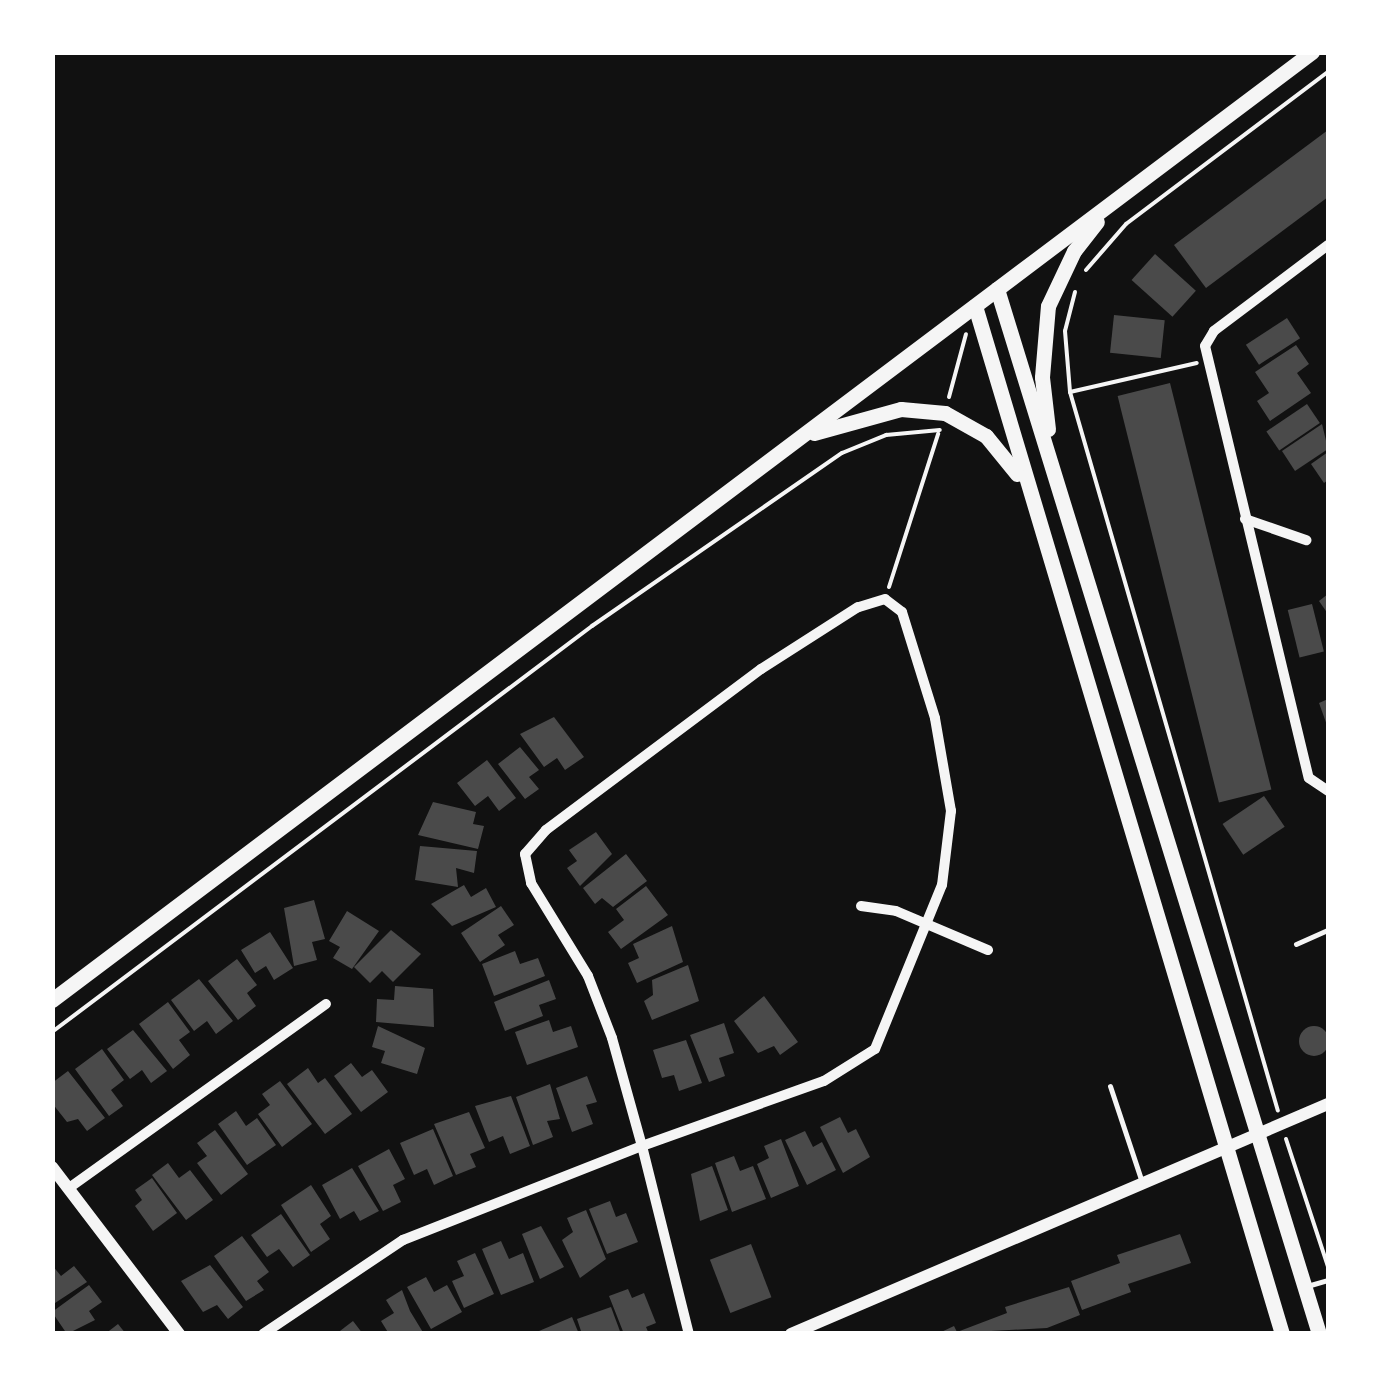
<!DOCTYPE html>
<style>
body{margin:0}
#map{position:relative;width:1381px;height:1386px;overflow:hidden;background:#111;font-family:Karla,sans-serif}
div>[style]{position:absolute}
.building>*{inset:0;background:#4a4a4a;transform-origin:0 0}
.round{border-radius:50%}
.path>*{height:4px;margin:-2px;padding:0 2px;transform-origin:2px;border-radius:2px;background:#f5f5f5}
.service>*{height:5px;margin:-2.5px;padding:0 2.5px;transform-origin:2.5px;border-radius:2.5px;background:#f5f5f5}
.minor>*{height:10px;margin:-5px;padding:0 5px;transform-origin:5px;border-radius:5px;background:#f5f5f5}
.tertiary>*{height:12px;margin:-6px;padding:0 6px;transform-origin:6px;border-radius:6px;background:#f5f5f5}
.secondary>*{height:15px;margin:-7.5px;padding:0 7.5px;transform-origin:7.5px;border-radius:7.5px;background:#f5f5f5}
span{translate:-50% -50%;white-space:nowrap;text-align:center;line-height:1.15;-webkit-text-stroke:8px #fff;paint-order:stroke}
.frame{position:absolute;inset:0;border:55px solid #fff;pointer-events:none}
</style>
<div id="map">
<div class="building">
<div style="clip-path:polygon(1328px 130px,1328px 197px,1206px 288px,1174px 245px)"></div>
<div style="left:1155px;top:254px;width:55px;height:35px;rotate:42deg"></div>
<div style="left:1114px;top:315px;width:51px;height:38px;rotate:6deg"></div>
<div style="left:1287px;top:318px;width:24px;height:49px;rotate:57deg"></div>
<div style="clip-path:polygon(1296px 345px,1309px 364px,1297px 373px,1311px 393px,1270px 421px,1257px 401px,1269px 393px,1255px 372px)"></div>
<div style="left:1170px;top:383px;width:419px;height:54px;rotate:76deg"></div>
<div style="left:1307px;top:404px;width:23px;height:49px;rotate:56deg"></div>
<div style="clip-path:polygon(1322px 424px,1328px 449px,1295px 471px,1282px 451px)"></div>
<div style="clip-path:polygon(1328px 452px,1328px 480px,1324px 483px,1311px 464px)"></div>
<div style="clip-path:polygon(1328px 594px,1328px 614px,1319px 601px)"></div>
<div style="left:1312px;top:604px;width:49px;height:25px;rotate:76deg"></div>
<div style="clip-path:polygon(1328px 699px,1328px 728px,1319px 703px)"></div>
<div style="clip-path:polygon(554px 717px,584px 757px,565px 770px,557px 758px,544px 767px,520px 734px)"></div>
<div style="clip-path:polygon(520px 747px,539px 770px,529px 777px,539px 789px,525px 799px,498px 764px)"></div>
<div style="clip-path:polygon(487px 760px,516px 798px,499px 811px,488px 796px,475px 806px,457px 783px)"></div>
<div style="left:1264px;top:796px;width:37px;height:50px;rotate:56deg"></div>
<div style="clip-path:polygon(433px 802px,476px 812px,473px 824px,484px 826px,478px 849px,418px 835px)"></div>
<div style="clip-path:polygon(596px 832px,612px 854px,580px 886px,567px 868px,577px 861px,569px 850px)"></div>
<div style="clip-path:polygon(420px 846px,477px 851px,474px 873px,456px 868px,458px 887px,415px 880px)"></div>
<div style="clip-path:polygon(626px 854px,647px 881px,613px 907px,602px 898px,595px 904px,583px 888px)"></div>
<div style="clip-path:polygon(464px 885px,471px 897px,486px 888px,496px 907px,452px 926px,431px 904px)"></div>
<div style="clip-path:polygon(646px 886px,668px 915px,621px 949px,608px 932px,624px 920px,616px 909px)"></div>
<div style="clip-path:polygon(314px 900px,325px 939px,312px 942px,317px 960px,294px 966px,284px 908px)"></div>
<div style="clip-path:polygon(501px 906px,514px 925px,498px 935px,505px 945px,480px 962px,461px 933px)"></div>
<div style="clip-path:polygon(347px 911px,379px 931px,352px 969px,333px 958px,340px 947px,329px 941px)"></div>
<div style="clip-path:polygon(672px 926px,683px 962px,637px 983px,628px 963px,639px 958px,633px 944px)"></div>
<div style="clip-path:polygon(391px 930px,421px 954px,393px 982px,382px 971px,370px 983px,354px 967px)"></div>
<div style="clip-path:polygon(270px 932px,293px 968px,274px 980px,266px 966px,255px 973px,241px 950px)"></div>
<div style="clip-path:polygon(515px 951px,520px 964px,538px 958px,545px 976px,494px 996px,482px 964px)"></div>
<div style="clip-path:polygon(237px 959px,257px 985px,247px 993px,256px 1006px,238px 1020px,208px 981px)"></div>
<div style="clip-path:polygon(688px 965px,699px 1001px,652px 1020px,644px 1001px,653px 995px,652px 980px)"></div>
<div style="clip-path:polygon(199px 979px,233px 1021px,216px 1034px,207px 1021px,194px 1031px,171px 1000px)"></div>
<div style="clip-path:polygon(549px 980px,556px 999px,539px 1005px,543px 1016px,505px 1031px,494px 1002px)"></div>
<div style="clip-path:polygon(395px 986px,433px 989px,434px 1027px,376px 1022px,377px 999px,394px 1000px)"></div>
<div style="clip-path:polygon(764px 996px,798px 1042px,780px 1055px,774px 1046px,758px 1053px,734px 1021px)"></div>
<div style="clip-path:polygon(168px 1002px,190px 1032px,179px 1040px,190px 1055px,173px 1069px,139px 1024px)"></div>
<div style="clip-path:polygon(549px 1020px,553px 1032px,571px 1026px,578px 1047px,527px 1065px,515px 1032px)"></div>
<div style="clip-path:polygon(724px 1023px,734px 1053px,719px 1058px,725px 1076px,709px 1082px,690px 1035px)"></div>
<div style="clip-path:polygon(378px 1026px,425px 1048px,417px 1074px,381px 1063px,385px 1051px,372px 1047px)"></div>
<div class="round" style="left:1299px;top:1026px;width:30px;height:30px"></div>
<div style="clip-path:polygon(133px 1030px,167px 1071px,151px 1083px,142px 1070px,130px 1079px,107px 1049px)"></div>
<div style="clip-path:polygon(686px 1040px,702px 1083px,679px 1091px,674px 1075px,662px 1078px,653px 1050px)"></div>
<div style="clip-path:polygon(102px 1049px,124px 1080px,111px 1090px,123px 1106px,109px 1116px,75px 1069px)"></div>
<div style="clip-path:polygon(351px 1063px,362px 1077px,372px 1070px,388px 1092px,361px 1112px,334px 1076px)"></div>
<div style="clip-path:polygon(308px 1068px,318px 1083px,325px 1078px,352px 1114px,325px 1134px,287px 1084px)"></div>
<div style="clip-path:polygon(68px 1071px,105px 1118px,87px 1131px,78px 1119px,67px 1122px,52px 1103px,52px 1083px)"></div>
<div style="clip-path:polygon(587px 1076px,597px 1102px,586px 1105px,593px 1124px,572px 1132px,556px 1088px)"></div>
<div style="clip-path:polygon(280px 1081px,312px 1124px,282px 1147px,258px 1114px,270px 1105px,262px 1094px)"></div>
<div style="clip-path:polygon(550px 1084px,560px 1119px,547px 1121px,553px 1137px,533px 1145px,516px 1097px)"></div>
<div style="clip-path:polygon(511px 1096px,530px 1146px,510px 1154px,503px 1136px,489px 1142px,475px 1106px)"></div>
<div style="clip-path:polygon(236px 1111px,246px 1126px,257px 1118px,276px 1145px,247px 1165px,218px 1124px)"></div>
<div style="clip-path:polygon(469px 1112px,485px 1148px,470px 1154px,476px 1167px,456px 1175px,434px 1124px)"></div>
<div style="clip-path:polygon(840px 1117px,848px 1133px,856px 1129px,870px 1157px,843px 1173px,820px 1127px)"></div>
<div style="clip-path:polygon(433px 1129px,453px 1176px,434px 1185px,427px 1169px,414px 1175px,400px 1143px)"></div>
<div style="clip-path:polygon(215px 1130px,248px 1174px,221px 1195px,197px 1163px,207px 1156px,197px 1143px)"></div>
<div style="clip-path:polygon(805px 1131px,813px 1147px,822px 1142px,836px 1170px,807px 1185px,785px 1140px)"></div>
<div style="clip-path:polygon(781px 1139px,799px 1186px,771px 1198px,757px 1164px,769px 1158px,764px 1146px)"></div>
<div style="clip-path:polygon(389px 1149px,405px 1179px,393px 1185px,401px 1202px,383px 1211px,358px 1166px)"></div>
<div style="clip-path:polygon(734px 1156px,740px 1171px,753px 1166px,766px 1199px,732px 1212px,715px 1163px)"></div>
<div style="clip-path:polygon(168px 1163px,179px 1178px,190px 1170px,213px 1200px,186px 1220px,152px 1175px)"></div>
<div style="clip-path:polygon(712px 1166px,728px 1210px,700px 1221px,691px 1174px)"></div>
<div style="clip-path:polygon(352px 1168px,379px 1211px,360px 1221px,354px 1211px,340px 1219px,322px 1185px)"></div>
<div style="clip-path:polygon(152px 1178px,177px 1213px,153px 1231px,135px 1206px,142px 1200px,135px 1190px)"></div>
<div style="clip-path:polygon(311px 1185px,331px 1216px,320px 1224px,330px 1239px,311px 1252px,281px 1205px)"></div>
<div style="clip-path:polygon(610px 1201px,616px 1217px,626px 1213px,638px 1242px,607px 1254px,589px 1209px)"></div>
<div style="clip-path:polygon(586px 1210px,606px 1259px,580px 1278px,562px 1240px,573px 1232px,567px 1218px)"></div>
<div style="clip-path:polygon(281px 1214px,310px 1255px,293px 1267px,279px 1249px,267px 1257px,251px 1235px)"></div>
<div style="clip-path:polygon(541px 1226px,564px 1267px,540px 1279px,522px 1234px)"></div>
<div style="clip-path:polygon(1180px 1234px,1191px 1263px,1128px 1284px,1131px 1292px,1082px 1310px,1071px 1281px,1120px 1263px,1117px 1255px)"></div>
<div style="clip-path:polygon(242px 1236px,269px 1272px,257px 1281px,264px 1290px,246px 1301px,214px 1256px)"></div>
<div style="clip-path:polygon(501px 1241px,509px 1259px,523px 1253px,534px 1282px,501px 1295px,482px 1249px)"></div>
<div style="left:751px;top:1244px;width:57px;height:44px;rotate:69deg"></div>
<div style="clip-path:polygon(475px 1253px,494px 1294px,464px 1308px,452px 1281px,464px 1276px,457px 1261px)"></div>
<div style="clip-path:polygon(52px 1265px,61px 1276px,74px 1266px,87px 1282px,52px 1305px)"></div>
<div style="clip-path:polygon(210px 1265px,243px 1307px,228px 1319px,217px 1305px,203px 1312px,181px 1281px)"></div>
<div style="clip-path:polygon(426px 1277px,434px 1292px,447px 1285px,462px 1312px,431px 1329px,407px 1287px)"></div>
<div style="clip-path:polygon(89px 1285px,102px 1302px,89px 1311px,95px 1320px,67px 1334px,52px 1312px)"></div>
<div style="clip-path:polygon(1069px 1287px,1080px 1315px,1047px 1328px,937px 1334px,954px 1326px,957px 1332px,1007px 1313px,1005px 1307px)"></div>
<div style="clip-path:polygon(628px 1289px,632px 1298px,644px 1293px,656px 1323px,646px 1327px,649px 1334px,624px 1334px,609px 1296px)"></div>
<div style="clip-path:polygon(402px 1290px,410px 1311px,424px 1334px,389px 1334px,381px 1321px,394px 1313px,386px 1300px)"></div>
<div style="clip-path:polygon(611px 1307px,621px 1334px,582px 1334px,577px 1319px)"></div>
<div style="clip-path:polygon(572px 1317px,579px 1334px,540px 1334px,539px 1331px)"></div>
<div style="clip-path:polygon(353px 1321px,363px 1334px,336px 1334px)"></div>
<div style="clip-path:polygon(118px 1324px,126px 1334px,105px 1334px)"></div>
</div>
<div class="path">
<div style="left:1086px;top:270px;width:61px;rotate:-49deg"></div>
<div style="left:1126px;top:224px;width:253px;rotate:-37deg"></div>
<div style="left:1075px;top:292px;width:40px;rotate:104.4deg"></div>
<div style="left:1065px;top:331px;width:61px;rotate:85.3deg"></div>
<div style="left:1070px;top:392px;width:748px;rotate:73.87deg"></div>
<div style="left:1070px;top:392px;width:130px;rotate:-12.9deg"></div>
<div style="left:949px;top:397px;width:65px;rotate:-74.9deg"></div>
<div style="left:889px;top:587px;width:161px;rotate:-72.2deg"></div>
<div style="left:52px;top:1032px;width:676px;rotate:-36.94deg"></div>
<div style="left:592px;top:626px;width:304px;rotate:-34.7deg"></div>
<div style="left:842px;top:453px;width:48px;rotate:-22.2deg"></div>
<div style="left:886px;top:435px;width:54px;rotate:-5.3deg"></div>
<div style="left:1286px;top:1139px;width:135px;rotate:71.8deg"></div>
</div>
<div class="service">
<div style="left:1296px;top:944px;width:35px;rotate:-24deg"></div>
<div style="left:1110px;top:1086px;width:101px;rotate:71.6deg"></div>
<div style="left:1307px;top:1286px;width:22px;rotate:-16deg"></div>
</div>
<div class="minor">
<div style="left:1328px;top:245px;width:143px;rotate:143deg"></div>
<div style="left:1214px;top:331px;width:17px;rotate:121deg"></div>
<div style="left:1205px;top:346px;width:444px;rotate:76.5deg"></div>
<div style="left:1309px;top:778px;width:23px;rotate:34deg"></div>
<div style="left:1245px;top:519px;width:65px;rotate:19deg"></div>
<div style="left:861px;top:906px;width:35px;rotate:8deg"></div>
<div style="left:896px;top:911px;width:100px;rotate:23deg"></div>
<div style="left:69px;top:1188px;width:316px;rotate:-35.6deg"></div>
<div style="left:263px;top:1334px;width:169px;rotate:-33.9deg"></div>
<div style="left:403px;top:1240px;width:257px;rotate:-21.5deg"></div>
<div style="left:642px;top:1146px;width:193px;rotate:-19.7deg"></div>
<div style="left:824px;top:1081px;width:60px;rotate:-32.1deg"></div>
<div style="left:875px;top:1049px;width:177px;rotate:-67.8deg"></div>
<div style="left:942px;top:885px;width:75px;rotate:-83.1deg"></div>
<div style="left:951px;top:811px;width:94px;rotate:-99.8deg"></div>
<div style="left:935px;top:718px;width:111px;rotate:-107.3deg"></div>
<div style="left:902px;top:612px;width:21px;rotate:-143deg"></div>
<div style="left:885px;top:599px;width:28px;rotate:163deg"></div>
<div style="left:858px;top:607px;width:115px;rotate:147.4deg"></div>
<div style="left:761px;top:669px;width:269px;rotate:143.2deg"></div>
<div style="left:546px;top:830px;width:32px;rotate:131deg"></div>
<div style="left:525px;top:854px;width:30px;rotate:78deg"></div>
<div style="left:531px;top:883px;width:109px;rotate:58.5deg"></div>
<div style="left:588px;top:976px;width:66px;rotate:68.8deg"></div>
<div style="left:612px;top:1038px;width:112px;rotate:74.5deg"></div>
<div style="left:642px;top:1146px;width:194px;rotate:76deg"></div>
</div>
<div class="tertiary">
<div style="left:52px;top:1167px;width:210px;rotate:52.7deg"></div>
<div style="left:791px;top:1334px;width:584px;rotate:-23.19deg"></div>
</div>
<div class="secondary">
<div style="left:997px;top:289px;width:1093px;rotate:72.87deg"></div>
<div style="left:975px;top:306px;width:1073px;rotate:73.37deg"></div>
<div style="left:1048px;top:429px;width:52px;rotate:-96.6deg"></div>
<div style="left:1042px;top:377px;width:71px;rotate:-85.2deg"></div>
<div style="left:1048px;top:306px;width:61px;rotate:-64.7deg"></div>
<div style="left:1074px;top:251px;width:37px;rotate:-52deg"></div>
<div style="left:814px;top:433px;width:90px;rotate:-15.4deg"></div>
<div style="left:901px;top:409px;width:44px;rotate:5.2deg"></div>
<div style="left:945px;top:413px;width:47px;rotate:29.3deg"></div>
<div style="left:986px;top:436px;width:49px;rotate:50.8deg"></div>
<div style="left:52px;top:1000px;width:1577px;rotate:-36.96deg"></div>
</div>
<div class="frame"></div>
</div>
